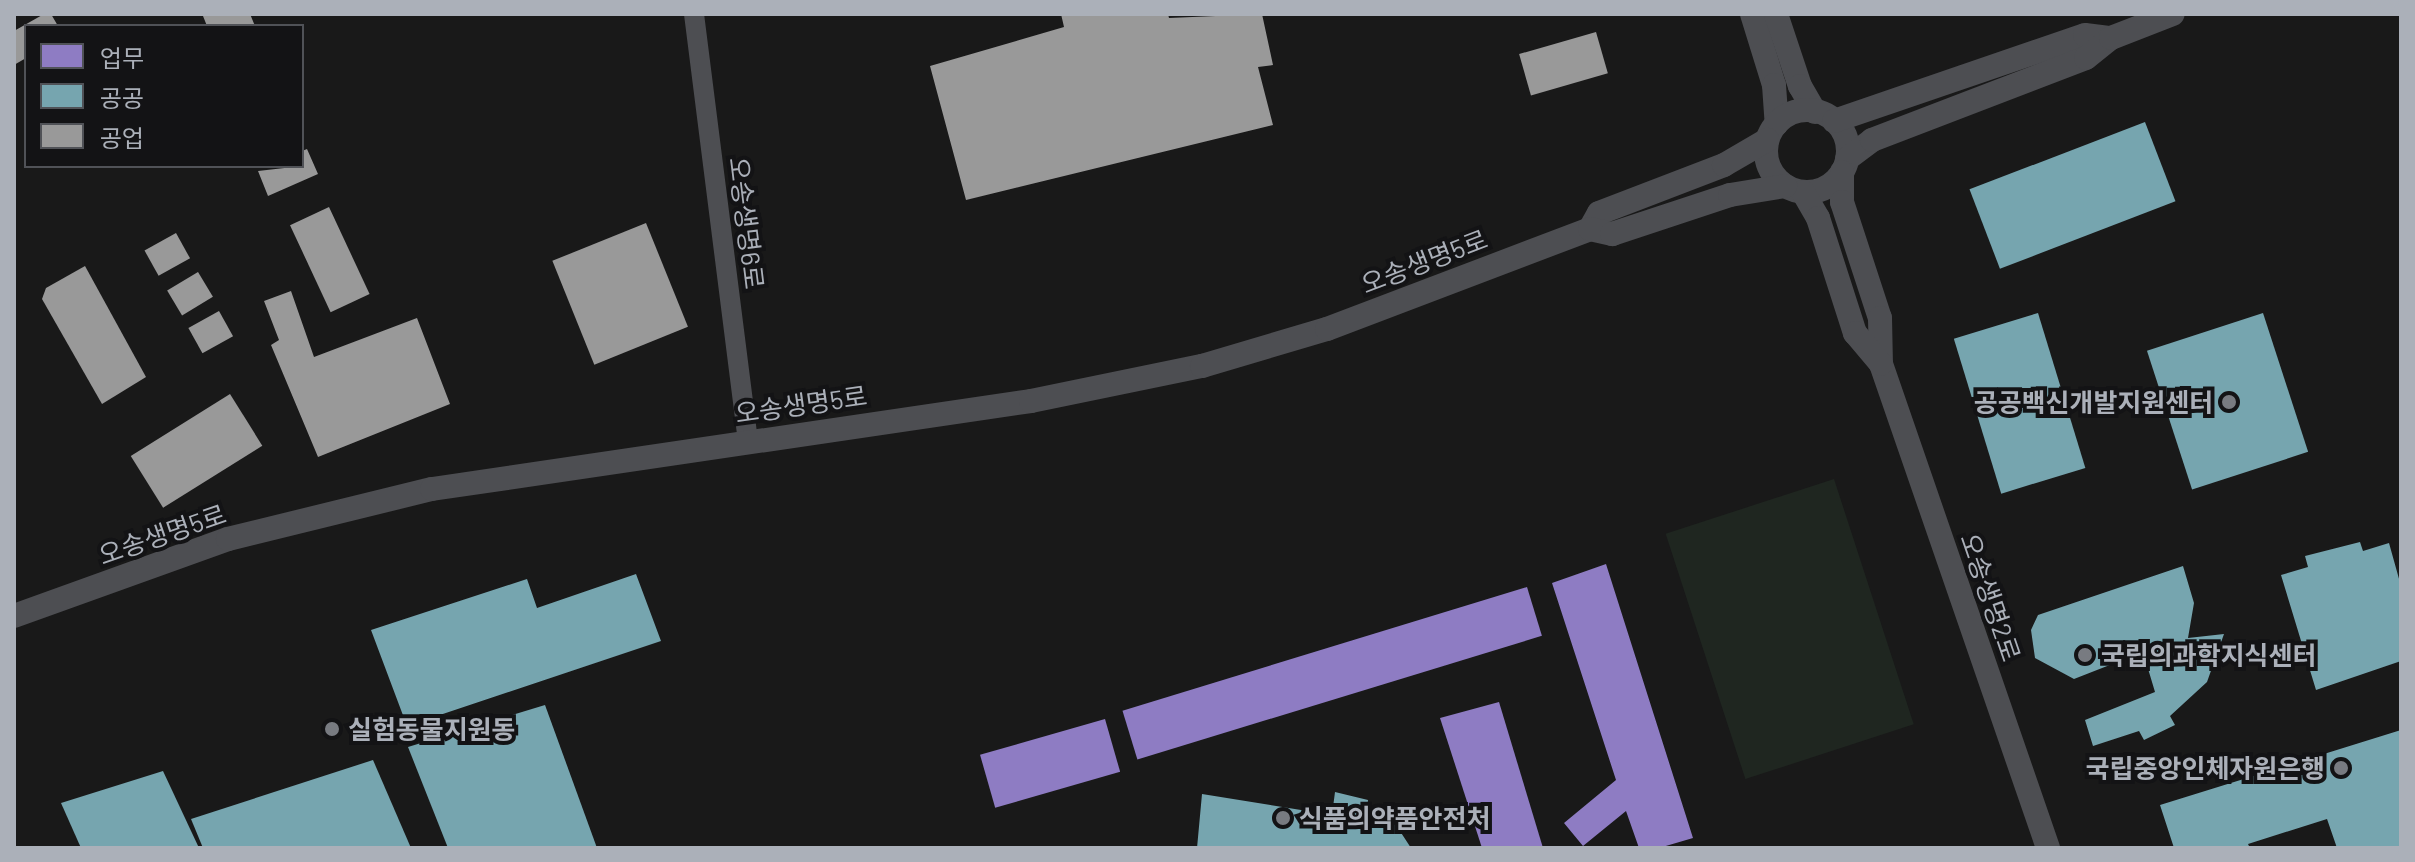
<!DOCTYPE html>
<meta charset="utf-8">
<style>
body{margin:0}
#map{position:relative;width:2415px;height:862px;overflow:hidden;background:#191919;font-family:Barlow,"Noto Sans KR",sans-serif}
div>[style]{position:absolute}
.green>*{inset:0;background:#1f2620;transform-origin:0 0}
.offices>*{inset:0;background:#8e7cc3;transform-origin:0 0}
.public>*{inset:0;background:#76a5af;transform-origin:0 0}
.industry>*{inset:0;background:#999;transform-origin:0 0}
.minor>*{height:20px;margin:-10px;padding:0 10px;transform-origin:10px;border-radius:10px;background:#4d4e52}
.tertiary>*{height:24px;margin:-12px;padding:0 12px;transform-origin:12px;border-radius:12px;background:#4d4e52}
.tertiary>.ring{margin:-12px;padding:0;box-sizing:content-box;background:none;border:24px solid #4d4e52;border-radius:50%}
.dots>*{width:22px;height:22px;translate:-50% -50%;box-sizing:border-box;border:4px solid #131315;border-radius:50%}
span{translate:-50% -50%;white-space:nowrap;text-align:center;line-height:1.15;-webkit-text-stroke:8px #131315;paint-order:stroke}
.street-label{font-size:26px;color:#abb0b9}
.poi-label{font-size:26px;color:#abb0b9;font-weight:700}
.right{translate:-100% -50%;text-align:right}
.left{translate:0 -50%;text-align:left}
.frame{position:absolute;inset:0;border:16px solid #abb0b9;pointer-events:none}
.legend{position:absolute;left:24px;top:24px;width:280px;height:144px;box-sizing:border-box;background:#131315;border:2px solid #505257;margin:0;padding:10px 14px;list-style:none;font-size:24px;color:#abb0b9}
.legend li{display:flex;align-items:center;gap:16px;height:40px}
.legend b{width:40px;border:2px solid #505257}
</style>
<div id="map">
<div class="green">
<div style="left:1834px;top:479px;width:258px;height:177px;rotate:72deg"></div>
</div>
<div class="offices">
<div style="clip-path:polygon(1606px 564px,1693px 838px,1659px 848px,1639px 848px,1626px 811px,1583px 846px,1564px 823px,1616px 780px,1552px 583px)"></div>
<div style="left:1527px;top:587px;width:51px;height:423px;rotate:73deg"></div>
<div style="clip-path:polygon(1499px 702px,1543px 848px,1482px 848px,1440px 718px)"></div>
<div style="left:1105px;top:719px;width:55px;height:130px;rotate:74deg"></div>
</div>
<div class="public">
<div style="left:2145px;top:122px;width:85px;height:188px;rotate:69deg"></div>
<div style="left:2038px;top:313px;width:162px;height:88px;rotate:73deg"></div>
<div style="left:2263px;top:313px;width:146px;height:122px;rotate:72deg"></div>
<div style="clip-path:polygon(2360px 542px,2363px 551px,2389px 543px,2401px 586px,2401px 661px,2316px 690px,2281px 575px,2308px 567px,2305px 556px)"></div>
<div style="clip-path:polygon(2183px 566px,2194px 603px,2188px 638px,2224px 634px,2207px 682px,2170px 716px,2175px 725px,2144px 740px,2139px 731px,2093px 746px,2085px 720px,2155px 692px,2143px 652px,2074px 679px,2035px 658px,2031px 630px,2038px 615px)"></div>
<div style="clip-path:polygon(636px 574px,661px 641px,407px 726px,371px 630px,527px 579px,537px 608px)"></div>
<div style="clip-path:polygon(545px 705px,597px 848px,448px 848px,408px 747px)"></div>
<div style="clip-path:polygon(2401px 730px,2401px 848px,2337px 848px,2327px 819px,2248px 844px,2250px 848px,2174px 848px,2160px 805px)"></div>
<div style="clip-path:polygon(373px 760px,411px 848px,203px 848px,191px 819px)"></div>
<div style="clip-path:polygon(163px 771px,199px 848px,81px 848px,61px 803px)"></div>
<div style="clip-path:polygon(1335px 792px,1368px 800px,1366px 821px,1396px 825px,1411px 848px,1197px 848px,1202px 794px,1332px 815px)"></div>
</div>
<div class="industry">
<div style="clip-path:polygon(44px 14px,51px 14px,58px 26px,26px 26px,26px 58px,14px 65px,14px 31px)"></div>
<div style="clip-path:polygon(209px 14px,250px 14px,255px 26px,207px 26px,203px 16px)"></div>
<div style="clip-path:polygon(1061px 14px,1168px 14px,1169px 18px,1262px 14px,1273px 65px,1258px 67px,1273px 125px,966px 200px,930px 66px,1064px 27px)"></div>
<div style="left:1596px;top:32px;width:43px;height:80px;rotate:74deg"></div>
<div style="clip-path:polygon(307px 149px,318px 174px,268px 196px,258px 171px,302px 166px,302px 151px)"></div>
<div style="left:329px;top:207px;width:96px;height:43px;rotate:65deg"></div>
<div style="left:646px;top:223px;width:112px;height:101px;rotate:68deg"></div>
<div style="left:176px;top:233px;width:29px;height:36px;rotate:61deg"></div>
<div style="clip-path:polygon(85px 266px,146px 377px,102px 404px,42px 299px,46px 288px)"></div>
<div style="left:198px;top:272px;width:29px;height:36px;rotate:59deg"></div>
<div style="clip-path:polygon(291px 291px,314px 357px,417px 318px,450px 404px,318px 457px,271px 345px,279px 340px,264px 301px)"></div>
<div style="left:219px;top:311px;width:29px;height:35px;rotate:61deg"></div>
<div style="left:230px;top:394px;width:61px;height:117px;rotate:58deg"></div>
</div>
<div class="minor">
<div style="left:694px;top:14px;width:428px;rotate:82.8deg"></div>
</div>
<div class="tertiary">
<div style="left:1752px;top:14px;width:74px;rotate:72.8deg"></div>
<div style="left:1774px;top:85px;width:39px;rotate:86deg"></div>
<div style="left:1776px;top:14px;width:76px;rotate:71.6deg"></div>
<div style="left:1800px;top:86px;width:30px;rotate:60deg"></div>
<div class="ring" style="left:1766px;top:110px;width:58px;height:58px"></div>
<div style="left:1834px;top:121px;width:265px;rotate:-18.9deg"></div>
<div style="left:2085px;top:35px;width:26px;rotate:7deg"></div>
<div style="left:1847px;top:159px;width:31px;rotate:-37deg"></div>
<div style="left:1872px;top:140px;width:229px;rotate:-21deg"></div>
<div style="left:2086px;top:58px;width:32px;rotate:-39deg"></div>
<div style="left:2111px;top:38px;width:66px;rotate:-21.2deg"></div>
<div style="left:1842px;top:172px;width:30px;rotate:90deg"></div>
<div style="left:1842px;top:202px;width:122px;rotate:71.9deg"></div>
<div style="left:1880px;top:318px;width:46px;rotate:88.8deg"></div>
<div style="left:1881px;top:364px;width:512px;rotate:70.96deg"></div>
<div style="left:1803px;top:192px;width:30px;rotate:60deg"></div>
<div style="left:1818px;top:218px;width:121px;rotate:72.2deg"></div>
<div style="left:1855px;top:333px;width:40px;rotate:50deg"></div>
<div style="left:1590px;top:229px;width:18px;rotate:-61deg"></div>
<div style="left:1599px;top:213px;width:134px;rotate:-21deg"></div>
<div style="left:1724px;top:165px;width:50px;rotate:-30.2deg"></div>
<div style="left:14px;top:616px;width:227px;rotate:-19.8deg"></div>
<div style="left:228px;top:539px;width:210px;rotate:-13.8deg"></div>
<div style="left:432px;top:489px;width:605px;rotate:-8.36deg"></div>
<div style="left:1031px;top:401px;width:175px;rotate:-11.6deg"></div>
<div style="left:1202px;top:366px;width:130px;rotate:-16.5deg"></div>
<div style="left:1327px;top:329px;width:281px;rotate:-20.8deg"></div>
<div style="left:1590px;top:229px;width:23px;rotate:13deg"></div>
<div style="left:1612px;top:234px;width:124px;rotate:-18.3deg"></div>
<div style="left:1730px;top:195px;width:56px;rotate:-9.3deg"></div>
</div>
<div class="dots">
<div style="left:2229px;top:402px;background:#787b81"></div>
<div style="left:2085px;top:655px;background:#787b81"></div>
<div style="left:332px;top:729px;background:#787b81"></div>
<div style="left:2341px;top:768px;background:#787b81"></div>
<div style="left:1283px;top:818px;background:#787b81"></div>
</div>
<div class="street-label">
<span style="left:747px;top:223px;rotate:83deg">오송생명6로</span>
<span style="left:1424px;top:261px;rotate:-21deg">오송생명5로</span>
<span style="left:801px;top:404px;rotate:-8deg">오송생명5로</span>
<span style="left:162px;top:534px;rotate:-19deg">오송생명5로</span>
<span style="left:1991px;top:597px;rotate:71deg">오송생명2로</span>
</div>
<div class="poi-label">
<span class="right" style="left:2213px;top:402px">공공백신개발지원센터</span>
<span class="left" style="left:2101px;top:655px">국립의과학지식센터</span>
<span class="left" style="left:348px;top:729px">실험동물지원동</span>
<span class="right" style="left:2325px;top:768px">국립중앙인체자원은행</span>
<span class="left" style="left:1299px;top:818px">식품의약품안전처</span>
</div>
<div class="frame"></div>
<ul class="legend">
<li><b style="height:22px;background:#8e7cc3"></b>업무</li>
<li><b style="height:22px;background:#76a5af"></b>공공</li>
<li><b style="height:22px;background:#999"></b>공업</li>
</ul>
</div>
